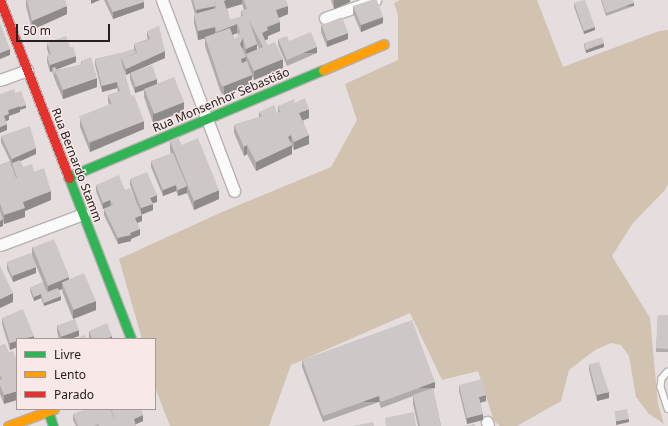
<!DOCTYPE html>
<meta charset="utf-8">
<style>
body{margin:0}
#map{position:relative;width:668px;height:426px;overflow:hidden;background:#e6dede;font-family:"Noto Sans",sans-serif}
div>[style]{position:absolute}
.forest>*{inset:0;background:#d1c3b0}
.roads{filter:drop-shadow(1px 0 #b7b1b0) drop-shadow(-1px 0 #b7b1b0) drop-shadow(0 1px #b7b1b0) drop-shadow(0 -1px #b7b1b0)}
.lane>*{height:5.5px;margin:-2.75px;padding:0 2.75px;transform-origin:2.75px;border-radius:2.75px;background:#fbfafa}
.street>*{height:11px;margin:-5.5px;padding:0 5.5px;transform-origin:5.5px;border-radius:5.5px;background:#fbfafa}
.fast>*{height:9px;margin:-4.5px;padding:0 4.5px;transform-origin:4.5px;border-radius:4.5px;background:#30b455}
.slow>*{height:9px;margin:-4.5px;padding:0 4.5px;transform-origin:4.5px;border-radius:4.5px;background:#ff9f0a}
.jam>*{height:9px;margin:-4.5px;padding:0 4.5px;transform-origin:4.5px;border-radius:4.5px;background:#e5322d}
.wall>*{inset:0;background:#b0abab}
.shaded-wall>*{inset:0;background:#908b8b;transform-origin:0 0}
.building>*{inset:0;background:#cdc7c7;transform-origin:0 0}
span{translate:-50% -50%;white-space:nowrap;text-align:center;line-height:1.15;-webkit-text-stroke:3px #f8e8e7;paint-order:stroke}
.street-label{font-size:12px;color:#272121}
.legend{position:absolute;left:16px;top:338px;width:140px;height:72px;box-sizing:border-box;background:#f8e8e7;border:1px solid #a49898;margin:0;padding:5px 7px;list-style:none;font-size:12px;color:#272121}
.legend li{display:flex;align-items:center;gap:8px;height:20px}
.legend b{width:20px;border:1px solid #a49898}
.scale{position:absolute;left:16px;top:24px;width:94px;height:18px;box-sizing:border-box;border:2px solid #272121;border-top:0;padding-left:5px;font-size:12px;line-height:14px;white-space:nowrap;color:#272121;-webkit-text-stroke:3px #f8e8e7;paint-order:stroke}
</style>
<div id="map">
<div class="forest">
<div style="clip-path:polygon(400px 0,537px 0,563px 67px,659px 31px,668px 30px,668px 184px,665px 190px,633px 223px,612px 256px,650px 318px,658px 404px,664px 424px,648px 413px,636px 397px,629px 356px,621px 345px,611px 343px,595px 350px,569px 370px,561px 401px,517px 426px,500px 426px,494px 421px,478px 371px,442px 380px,410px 313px,291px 365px,269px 426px,170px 426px,155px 387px,155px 339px,142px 339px,119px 259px,222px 212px,331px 167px,357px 120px,345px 84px,398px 60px,398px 15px,394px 3px)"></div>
</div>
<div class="roads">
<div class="lane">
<div style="left:668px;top:372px;width:9px;rotate:131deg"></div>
<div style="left:662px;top:379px;width:8px;rotate:97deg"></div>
<div style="left:661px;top:387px;width:23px;rotate:72deg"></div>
</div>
<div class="street">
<div style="left:162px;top:0;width:204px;rotate:69.3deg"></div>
<div style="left:325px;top:18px;width:53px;rotate:-19.8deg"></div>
<div style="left:0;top:80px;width:29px;rotate:-20deg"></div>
<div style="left:0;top:245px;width:89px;rotate:-20.5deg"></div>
<div style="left:487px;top:422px;width:4px;rotate:76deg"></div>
</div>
<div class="fast">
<div style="left:68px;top:177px;width:277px;rotate:-22.8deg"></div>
<div style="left:69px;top:178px;width:173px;rotate:68.9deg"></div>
<div style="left:48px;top:411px;width:16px;rotate:72deg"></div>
</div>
<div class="slow">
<div style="left:323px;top:70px;width:66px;rotate:-23.1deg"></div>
<div style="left:8px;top:426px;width:49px;rotate:-20.3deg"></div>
</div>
<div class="jam">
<div style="left:0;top:0;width:191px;rotate:68.8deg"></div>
</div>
</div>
<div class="wall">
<div style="clip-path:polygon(26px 0,65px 0,67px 14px,32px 30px,26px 6px)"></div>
<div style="clip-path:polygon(104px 0,144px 0,144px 8px,113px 19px)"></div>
<div style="clip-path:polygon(evenodd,191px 0,286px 0,288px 14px,279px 18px,280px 31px,268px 36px,268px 39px,265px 40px,267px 45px,283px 68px,254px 80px,252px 76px,252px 84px,224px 95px,221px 93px,205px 46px,205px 38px,198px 40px,194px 23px,194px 14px,195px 14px,191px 0,242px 4px,244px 10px,241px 11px,241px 17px,230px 20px,227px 9px,242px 4px,191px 0,237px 33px,239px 36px,238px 37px,234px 39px,233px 35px,237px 33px,191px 0,256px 42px,259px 48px,257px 50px,256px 42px)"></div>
<div style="clip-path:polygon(331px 0,350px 0,350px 2px,334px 9px)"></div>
<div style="clip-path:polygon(601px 0,633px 0,634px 6px,606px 16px)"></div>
<div style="clip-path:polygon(574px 3px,595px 30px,584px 34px,574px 7px)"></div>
<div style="clip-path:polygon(353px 6px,383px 23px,361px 32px,353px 13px)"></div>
<div style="clip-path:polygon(321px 25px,348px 39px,327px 47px,321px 32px)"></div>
<div style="clip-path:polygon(147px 31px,165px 58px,132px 72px,157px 83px,184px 111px,153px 123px,144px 97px,144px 90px,135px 93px,130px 79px,130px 73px,126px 75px,123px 67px,131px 97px,144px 129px,90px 152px,80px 127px,80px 118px,110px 106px,108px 102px,108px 95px,118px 92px,117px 88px,102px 92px,95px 65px,95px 59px,119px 54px,134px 49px,134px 44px,148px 39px,147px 37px)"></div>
<div style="clip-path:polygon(278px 39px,289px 41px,317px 53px,287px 66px,278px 45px)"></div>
<div style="clip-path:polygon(47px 43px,70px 47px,76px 62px,57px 69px,57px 70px,81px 65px,81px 61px,97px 87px,63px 99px,55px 80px,52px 71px,50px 72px,47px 62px,47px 56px,49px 55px,47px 49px)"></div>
<div style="clip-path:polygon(584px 43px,604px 47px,586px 53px,584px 46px)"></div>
<div style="clip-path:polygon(295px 103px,309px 118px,303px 120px,309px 144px,294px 150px,292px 146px,292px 154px,256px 171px,247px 154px,244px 156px,234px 133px,234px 125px,259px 117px,259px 112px,278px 113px,278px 106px)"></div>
<div style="clip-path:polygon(1px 136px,36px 154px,20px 161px,23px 167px,34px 172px,51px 200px,25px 211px,25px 217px,4px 224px,3px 221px,3px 226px,0 227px,0 165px,10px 161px,1px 142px)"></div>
<div style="clip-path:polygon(170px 141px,182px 145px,219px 199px,194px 210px,187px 193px,178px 196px,176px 191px,163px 196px,151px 167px,151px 161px,171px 154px,170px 150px)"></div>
<div style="clip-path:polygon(130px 179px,157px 202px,152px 203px,153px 210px,142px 214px,142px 221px,137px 223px,140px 235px,131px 239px,131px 241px,118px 244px,104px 215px,104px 209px,110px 206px,103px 209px,96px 191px,96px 185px,125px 190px,135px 199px,130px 185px)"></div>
<div style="clip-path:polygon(32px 247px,69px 279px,96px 310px,73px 319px,62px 291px,62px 289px,59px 290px,61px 300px,44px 306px,41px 298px,34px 301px,30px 291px,30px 288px,43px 282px,32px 256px)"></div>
<div style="clip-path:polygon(7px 263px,36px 273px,13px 282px,7px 269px)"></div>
<div style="clip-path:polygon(658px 315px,668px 315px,668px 352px,656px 352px)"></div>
<div style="clip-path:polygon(2px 318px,34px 339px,17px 339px,17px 347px,10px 350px,2px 324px)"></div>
<div style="clip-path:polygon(57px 325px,79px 336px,70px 339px,59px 339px,57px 331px)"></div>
<div style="clip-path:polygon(89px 331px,112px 339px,89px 339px)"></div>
<div style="clip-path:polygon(5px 344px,4px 404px,0 394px,0 346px)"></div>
<div style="clip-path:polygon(302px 360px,435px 388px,433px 389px,441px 426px,418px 426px,413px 404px,413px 396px,381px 408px,379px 402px,323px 422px,302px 367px)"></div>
<div style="clip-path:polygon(589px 364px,609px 398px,597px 401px,589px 370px)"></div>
<div style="clip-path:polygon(459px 385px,486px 401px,480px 403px,483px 420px,467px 424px,459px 391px)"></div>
<div style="clip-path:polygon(106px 409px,141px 409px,143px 421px,136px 424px,136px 426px,76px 426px,73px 420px,73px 414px,102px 411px)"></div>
</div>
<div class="shaded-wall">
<div style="clip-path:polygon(91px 0,100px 0,91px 4px)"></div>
<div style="clip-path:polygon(226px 0,242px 0,242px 4px,224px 9px,224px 1px)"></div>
<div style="clip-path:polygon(334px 0,350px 0,350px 2px,334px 9px)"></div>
<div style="clip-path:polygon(144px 2px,144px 8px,113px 19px,113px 12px)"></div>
<div style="left:634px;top:3px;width:3px;height:30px;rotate:90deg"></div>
<div style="clip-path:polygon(67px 6px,67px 14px,32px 30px,32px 21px)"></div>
<div style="left:214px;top:6px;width:6px;height:18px;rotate:81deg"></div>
<div style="clip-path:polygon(288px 6px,288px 14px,276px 19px,276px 10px)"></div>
<div style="clip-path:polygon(383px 17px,383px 23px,361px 32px,361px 25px)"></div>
<div style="clip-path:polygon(280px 22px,280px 31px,268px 36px,268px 39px,262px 42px,262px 33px,267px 27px)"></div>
<div style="clip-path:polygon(237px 24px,237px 33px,217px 40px,217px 32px)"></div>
<div style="clip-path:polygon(215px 27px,215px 36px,198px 40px,198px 31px)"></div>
<div style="clip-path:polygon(595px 27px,595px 30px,584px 34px,584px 31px)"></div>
<div style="clip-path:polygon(348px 33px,348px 39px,327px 47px,327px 41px)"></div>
<div style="clip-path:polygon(243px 38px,243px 47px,240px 53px,240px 44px)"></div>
<div style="clip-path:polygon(604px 43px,604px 47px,586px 53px,586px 50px)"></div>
<div style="clip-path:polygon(257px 44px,257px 53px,246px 54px,246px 66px,241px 68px,241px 59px,246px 57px,246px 49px)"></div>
<div style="left:317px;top:47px;width:6px;height:33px;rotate:90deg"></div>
<div style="clip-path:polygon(10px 49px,10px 55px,0 59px,0 53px)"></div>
<div style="clip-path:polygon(165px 51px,165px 58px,126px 75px,126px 69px)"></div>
<div style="clip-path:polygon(76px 56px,76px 62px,53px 71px,52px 68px,52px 71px,50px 72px,50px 65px)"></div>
<div style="clip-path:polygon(283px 59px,283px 68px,254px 80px,254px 71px)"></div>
<div style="clip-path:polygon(252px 75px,252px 84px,224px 95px,224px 86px)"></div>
<div style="clip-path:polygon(97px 78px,97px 87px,63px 99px,63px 90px)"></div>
<div style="clip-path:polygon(157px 79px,157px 85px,144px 89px,144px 90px,135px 93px,135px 87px)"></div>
<div style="clip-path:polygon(117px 82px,117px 88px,102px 92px,102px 86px)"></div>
<div style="clip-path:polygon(184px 102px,184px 111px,153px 123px,153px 114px)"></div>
<div style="clip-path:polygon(26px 105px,26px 108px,20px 110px,20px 112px,9px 116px,9px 120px,4px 122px,4px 116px,8px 110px,20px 106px)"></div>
<div style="clip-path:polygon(309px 109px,309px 118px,299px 122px,299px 113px)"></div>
<div style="clip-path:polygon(144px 121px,144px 129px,90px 152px,90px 143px)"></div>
<div style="clip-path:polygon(7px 124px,7px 130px,0 133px,0 127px)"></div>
<div style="clip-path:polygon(291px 135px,291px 144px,288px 137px)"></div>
<div style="clip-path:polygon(309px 135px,309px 144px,294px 150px,294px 142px)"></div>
<div style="clip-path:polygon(247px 145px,247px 154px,244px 156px,244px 147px)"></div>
<div style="clip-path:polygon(292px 145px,292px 154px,256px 171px,256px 162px)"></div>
<div style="clip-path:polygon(36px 148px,36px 154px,12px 165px,12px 159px)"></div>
<div style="clip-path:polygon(176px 185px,176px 191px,163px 196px,163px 190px)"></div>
<div style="clip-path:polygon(187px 186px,187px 193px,178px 196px,178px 190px)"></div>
<div style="clip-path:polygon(219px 190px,219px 199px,194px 210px,194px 201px)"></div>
<div style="clip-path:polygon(51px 191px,51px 200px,25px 211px,25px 217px,4px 224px,4px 215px,23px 202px)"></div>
<div style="clip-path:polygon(157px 195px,157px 202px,150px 204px,150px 198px)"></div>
<div style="clip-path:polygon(110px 200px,110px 206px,103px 209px,103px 203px)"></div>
<div style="clip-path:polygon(153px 204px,153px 210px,141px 215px,141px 208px)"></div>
<div style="clip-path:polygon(142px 215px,142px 221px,135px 224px,135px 218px)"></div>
<div style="clip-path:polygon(3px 219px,3px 226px,0 227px,0 221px)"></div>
<div style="clip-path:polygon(140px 229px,140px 235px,131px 239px,131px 241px,118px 244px,118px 238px)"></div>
<div style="clip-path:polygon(36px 267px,36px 273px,13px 282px,13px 276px)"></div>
<div style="clip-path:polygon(69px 277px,69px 286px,62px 282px,62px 289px,48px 295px,48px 286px)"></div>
<div style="clip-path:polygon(13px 293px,13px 302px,0 308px,0 299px)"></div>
<div style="clip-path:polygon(41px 294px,41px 298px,34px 301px,34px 297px)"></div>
<div style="clip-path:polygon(61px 296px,61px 300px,44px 306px,44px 303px)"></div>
<div style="clip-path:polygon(96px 301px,96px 310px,73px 319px,73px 310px)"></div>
<div style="clip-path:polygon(79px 330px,79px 336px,70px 339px,61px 339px,61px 336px)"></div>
<div style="clip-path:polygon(34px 336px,34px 339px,24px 339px)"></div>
<div style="clip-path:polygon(112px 336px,112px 339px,106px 339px)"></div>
<div style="clip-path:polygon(17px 341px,17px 347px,10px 350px,10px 343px)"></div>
<div style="left:435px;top:382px;width:6px;height:58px;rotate:90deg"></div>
<div style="clip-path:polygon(17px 391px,17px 400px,4px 404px,4px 395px)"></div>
<div style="clip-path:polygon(609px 392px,609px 398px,597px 401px,597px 395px)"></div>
<div style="clip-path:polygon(486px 395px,486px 401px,479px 403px,479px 397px)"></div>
<div style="left:379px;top:396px;width:6px;height:59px;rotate:90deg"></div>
<div style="clip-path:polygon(483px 414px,483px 420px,467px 424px,467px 418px)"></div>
<div style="clip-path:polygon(143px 415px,143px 421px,134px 425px,134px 419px)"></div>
<div style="clip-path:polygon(629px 419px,629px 422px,616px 425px,616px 421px)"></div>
</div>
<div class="building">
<div style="clip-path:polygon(27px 0,65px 0,67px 6px,32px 21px)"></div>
<div style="clip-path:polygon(107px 0,144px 0,144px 2px,113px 12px)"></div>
<div style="clip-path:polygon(193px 0,215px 0,216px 6px,196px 10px)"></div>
<div style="clip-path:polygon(215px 0,226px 0,224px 1px,230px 20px,243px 16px,241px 11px,247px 9px,244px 0,286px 0,288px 6px,276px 10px,280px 22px,267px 27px,268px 30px,262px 33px,267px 45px,275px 42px,283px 59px,254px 71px,246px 54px,263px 47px,249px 20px,257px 44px,246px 49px,243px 38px,240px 44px,246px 57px,241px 59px,242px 63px,247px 61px,252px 75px,224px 86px,221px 85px,205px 37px,230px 28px,234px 39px,238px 37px,240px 31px,237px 24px,217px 32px,215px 27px,198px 31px,194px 14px,216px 8px)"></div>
<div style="clip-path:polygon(371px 0,377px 0,383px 17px,361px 25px,353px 6px)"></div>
<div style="clip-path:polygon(584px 0,585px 0,595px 27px,584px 31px,574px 3px)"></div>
<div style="clip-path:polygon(602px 0,633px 0,634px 3px,606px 13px)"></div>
<div style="left:342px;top:17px;width:17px;height:22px;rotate:69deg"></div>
<div style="clip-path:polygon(0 23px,10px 49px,0 53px)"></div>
<div style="clip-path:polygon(159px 26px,165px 51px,126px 69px,122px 59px,137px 53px,134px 44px,150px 39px,147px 31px)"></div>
<div style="clip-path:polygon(311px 32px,317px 47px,287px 60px,278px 39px,287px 36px,289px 41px)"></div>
<div style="clip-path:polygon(66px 36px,70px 47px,73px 47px,76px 56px,50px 65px,47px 56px,51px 54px,47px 43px)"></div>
<div style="clip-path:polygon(602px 37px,604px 43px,586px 50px,584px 43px)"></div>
<div style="clip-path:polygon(134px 49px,136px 53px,122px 59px,122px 62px,119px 54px)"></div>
<div style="clip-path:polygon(119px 53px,131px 97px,112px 105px,108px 95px,120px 91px,117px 82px,102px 86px,95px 59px)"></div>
<div style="clip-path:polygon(91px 57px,97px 78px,63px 90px,55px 71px,82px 64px,81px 61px)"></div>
<div style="left:152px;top:65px;width:15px;height:23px;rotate:70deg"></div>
<div style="clip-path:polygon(55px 67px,57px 70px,55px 71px,55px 76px,52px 68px)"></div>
<div style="left:174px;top:77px;width:27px;height:32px;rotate:68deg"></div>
<div style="clip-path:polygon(14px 89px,20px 106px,8px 110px,9px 114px,4px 116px,7px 124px,0 127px,0 94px)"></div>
<div style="left:21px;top:91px;width:15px;height:6px;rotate:70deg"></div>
<div style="left:134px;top:95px;width:28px;height:59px;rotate:69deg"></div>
<div style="clip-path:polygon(305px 98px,309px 109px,299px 113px,309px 135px,294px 142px,291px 135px,288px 137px,292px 145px,256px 162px,247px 145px,244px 147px,234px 125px,262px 116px,259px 112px,274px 105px,277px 113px,280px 112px,278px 106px,294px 99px,295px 103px)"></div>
<div style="clip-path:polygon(30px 126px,36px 148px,12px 159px,1px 136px)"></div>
<div style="clip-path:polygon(178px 137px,182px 145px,198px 138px,219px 190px,194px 201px,170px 141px)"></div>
<div style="clip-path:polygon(173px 153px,187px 186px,178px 190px,176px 185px,163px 190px,151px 161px)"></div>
<div style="clip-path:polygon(20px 160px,23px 167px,32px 164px,34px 172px,17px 178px,12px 163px)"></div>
<div style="clip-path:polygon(10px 161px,16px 178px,44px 168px,51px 191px,23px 202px,25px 208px,4px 215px,0 203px,0 165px)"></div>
<div style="clip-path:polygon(147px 172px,157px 195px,150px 198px,153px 204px,141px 208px,130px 179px)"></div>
<div style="clip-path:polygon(119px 175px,125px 190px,130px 188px,142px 215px,135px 218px,140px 229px,130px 233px,131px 235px,118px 238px,104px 209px,113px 205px,110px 200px,103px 203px,96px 185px)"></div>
<div style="clip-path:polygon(0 211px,3px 219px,0 221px)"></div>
<div style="left:54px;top:239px;width:41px;height:23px;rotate:68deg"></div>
<div style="left:31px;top:253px;width:15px;height:26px;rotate:70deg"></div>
<div style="clip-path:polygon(0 266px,13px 293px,0 299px)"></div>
<div style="left:84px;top:273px;width:30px;height:24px;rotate:67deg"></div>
<div style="clip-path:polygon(43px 282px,47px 292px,58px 288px,61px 296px,44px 303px,41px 294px,34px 297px,30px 288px)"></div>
<div style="clip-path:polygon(23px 309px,34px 336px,24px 339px,17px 339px,17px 341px,10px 343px,2px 318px)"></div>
<div style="clip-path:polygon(658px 315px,668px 315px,668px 349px,656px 348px)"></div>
<div style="left:75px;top:319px;width:12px;height:19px;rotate:70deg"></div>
<div style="clip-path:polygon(412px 320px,435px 382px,381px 402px,379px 396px,323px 416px,302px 360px)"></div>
<div style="clip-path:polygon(107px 323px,112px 336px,106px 339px,91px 339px,92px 339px,89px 331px)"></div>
<div style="clip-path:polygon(85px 335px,86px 339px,75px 339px)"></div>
<div style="clip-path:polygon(5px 344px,9px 352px,13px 351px,17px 361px,17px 391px,4px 395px,0 385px,0 380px,2px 379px,0 375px,0 346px)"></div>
<div style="clip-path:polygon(599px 362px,609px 392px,597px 395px,589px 364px)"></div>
<div style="clip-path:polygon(482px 379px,486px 395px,479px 397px,483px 414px,467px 418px,459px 385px)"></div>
<div style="clip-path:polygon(433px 388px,441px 426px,420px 426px,413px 395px)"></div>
<div style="clip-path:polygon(85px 409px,101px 409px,102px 411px,106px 409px,110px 409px,116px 422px,111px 409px,141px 409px,143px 415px,134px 419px,136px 426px,99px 426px,99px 424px,93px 426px,78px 426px,73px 414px)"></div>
<div style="left:627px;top:409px;width:10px;height:13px;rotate:79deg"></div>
<div style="clip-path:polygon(414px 412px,416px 426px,386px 426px,385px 418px)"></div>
<div style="clip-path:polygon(373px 422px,374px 426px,353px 426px)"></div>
<div style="clip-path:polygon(475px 424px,475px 426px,464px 426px)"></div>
</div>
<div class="street-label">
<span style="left:221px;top:100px;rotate:-23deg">Rua Monsenhor Sebastião</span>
<span style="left:77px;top:165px;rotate:69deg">Rua Bernardo Stamm</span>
</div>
<ul class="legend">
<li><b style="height:5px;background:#30b455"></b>Livre</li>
<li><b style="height:5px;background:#ff9f0a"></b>Lento</li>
<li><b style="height:5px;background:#e5322d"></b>Parado</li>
</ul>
<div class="scale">50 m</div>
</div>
